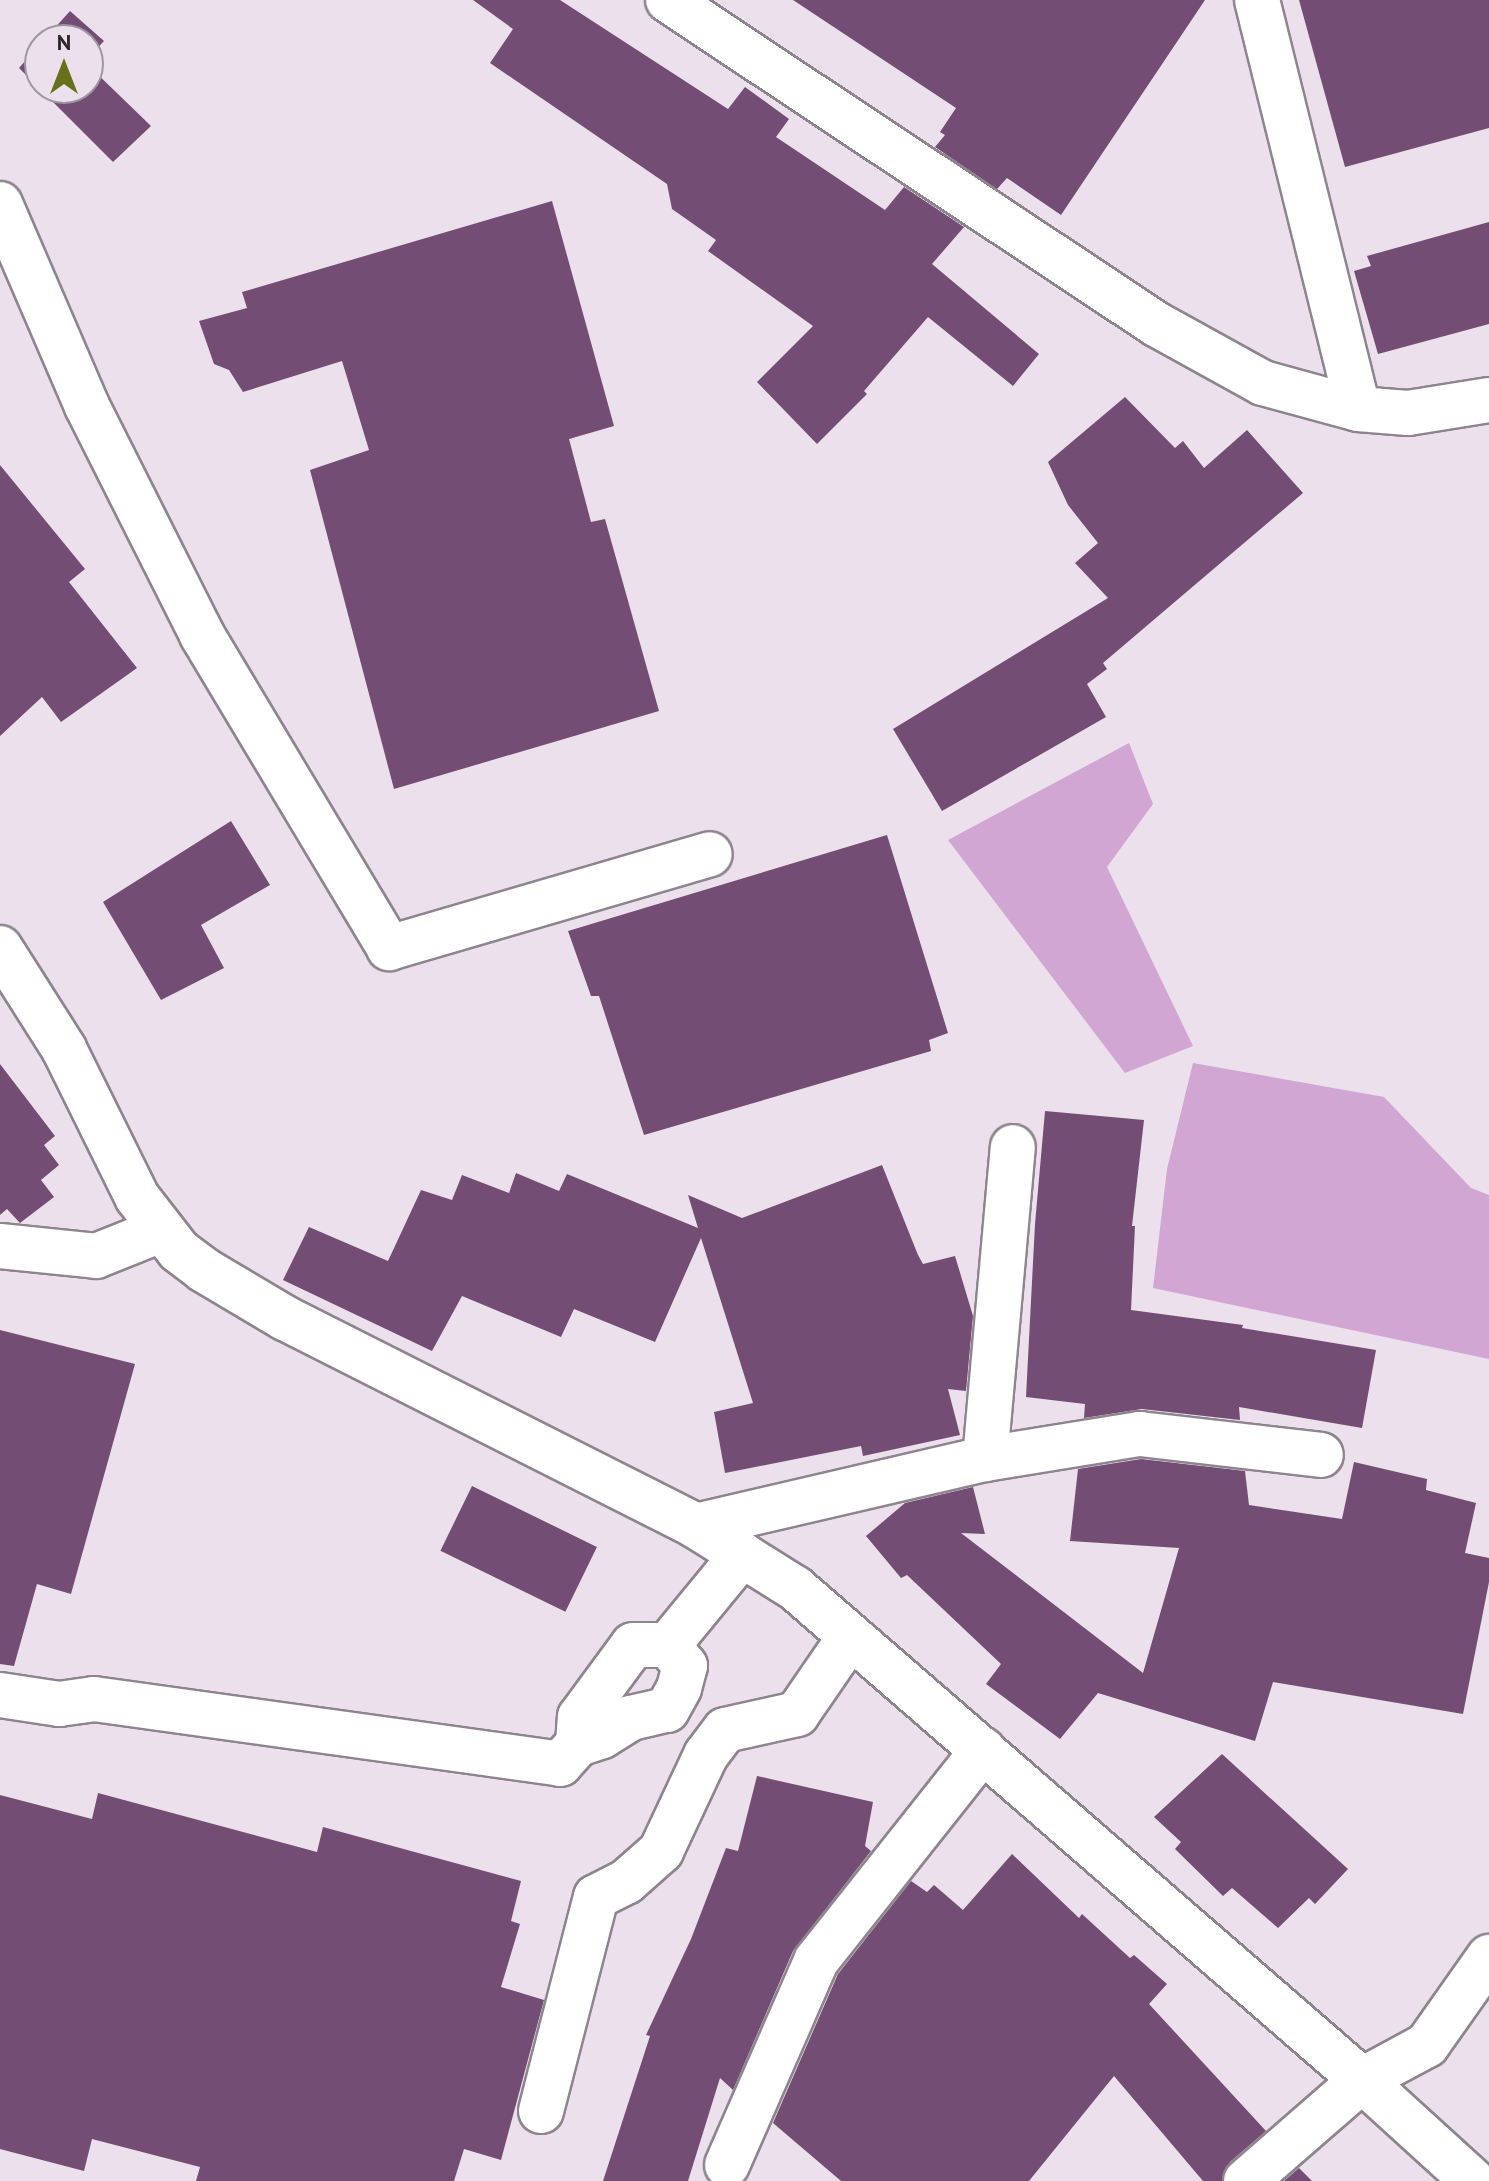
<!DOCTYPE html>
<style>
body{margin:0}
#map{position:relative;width:1489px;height:2181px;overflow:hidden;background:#ebe0eb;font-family:"PT Sans",sans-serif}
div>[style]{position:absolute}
.forest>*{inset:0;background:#d2a6d2}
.building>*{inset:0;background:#744d75;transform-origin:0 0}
.roads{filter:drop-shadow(2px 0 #8e848e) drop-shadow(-2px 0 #8e848e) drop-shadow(0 2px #8e848e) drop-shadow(0 -2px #8e848e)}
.minor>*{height:44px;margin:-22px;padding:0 22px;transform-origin:22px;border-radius:22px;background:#fff}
span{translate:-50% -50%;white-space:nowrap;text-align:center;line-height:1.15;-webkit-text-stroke:8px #ebe0eb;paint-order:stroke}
.north{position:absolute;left:24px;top:24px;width:80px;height:80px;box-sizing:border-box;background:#ebe0eb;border:2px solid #9f969f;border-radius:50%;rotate:0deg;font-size:22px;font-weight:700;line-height:32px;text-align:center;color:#2c282c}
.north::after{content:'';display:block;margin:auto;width:28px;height:36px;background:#67711a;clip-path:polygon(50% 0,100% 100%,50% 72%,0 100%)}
</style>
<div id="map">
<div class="forest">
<div style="clip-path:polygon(1129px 743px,1153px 804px,1107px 867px,1193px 1046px,1125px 1073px,948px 840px)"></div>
<div style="clip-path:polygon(1193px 1063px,1384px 1097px,1471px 1188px,1489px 1195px,1489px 1359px,1153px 1288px,1167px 1169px)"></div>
</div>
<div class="building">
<div style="clip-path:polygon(473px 0,560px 0,728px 109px,745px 87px,789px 119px,776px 137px,885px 210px,904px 187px,964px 227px,932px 264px,1039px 354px,1013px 386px,928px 317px,864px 391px,867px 394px,817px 444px,757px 382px,813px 326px,708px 251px,716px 240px,672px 209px,667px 184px,490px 63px,513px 29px)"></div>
<div style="clip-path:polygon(793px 0,1205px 0,1061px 215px,1007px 178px,997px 189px,935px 147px,945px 135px,940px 132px,956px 108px)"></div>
<div style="clip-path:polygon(1299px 0,1489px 0,1489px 128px,1345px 167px)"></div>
<div style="clip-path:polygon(70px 11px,104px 41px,88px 58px,88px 40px,44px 40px)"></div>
<div style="clip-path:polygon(40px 44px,40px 88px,88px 88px,88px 65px,151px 126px,113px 162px,19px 68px)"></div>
<div style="clip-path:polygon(552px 201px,614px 426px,569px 439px,591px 522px,605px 519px,659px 711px,394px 789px,310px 470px,369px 450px,342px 361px,243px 392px,229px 370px,214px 364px,199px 321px,247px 308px,242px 292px)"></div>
<div style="clip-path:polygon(1489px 222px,1489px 324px,1378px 354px,1354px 271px,1371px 266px,1367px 256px)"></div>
<div style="clip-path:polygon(1125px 397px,1175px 448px,1183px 441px,1204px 468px,1247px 430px,1303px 493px,1103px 663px,1107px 669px,1087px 684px,1106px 717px,942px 811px,893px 729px,1108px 598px,1075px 563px,1098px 543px,1068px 505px,1048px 462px)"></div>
<div style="clip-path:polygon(0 465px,85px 569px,69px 582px,137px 668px,61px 722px,42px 697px,0 736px)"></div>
<div style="clip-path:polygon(231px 821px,270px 885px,201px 925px,224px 968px,161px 1000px,103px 902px)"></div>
<div style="clip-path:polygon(887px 835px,948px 1033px,929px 1040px,931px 1051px,644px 1135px,599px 996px,591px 996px,568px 931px)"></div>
<div style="clip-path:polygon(0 1064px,55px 1136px,44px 1145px,59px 1165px,41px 1180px,54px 1197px,20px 1223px,7px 1209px,0 1215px)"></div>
<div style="clip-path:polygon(1045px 1111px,1144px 1120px,1132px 1226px,1135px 1226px,1131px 1310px,1243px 1325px,1242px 1328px,1376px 1350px,1362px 1428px,1239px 1407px,1240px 1420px,1142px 1409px,1084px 1418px,1085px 1404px,1026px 1397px,1035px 1224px)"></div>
<div style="clip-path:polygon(882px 1165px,918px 1255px,923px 1264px,955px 1256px,973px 1316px,966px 1391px,948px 1389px,960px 1435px,863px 1456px,861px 1446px,725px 1473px,714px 1412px,753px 1403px,701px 1238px,655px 1342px,574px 1309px,561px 1337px,462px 1296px,432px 1351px,283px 1280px,309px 1227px,388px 1261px,421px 1190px,452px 1200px,462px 1175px,509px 1193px,516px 1173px,559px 1191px,567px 1174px,698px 1228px,688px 1195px,742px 1218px)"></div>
<div style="clip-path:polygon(0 1330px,135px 1364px,71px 1594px,37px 1584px,14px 1666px,0 1664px)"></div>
<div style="clip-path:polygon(1141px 1459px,1245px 1471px,1249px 1505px,1342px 1519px,1354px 1462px,1427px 1479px,1426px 1490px,1476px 1503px,1465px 1553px,1489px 1558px,1489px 1582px,1463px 1714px,1273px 1682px,1255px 1741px,1098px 1693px,1060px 1739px,986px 1684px,1001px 1664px,907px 1575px,901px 1578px,866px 1536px,905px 1503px,973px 1487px,985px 1534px,961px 1533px,1143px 1673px,1179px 1548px,1070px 1541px,1078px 1469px)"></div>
<div style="left:472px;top:1486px;width:139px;height:72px;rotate:26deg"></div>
<div style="clip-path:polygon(1222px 1754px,1348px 1869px,1315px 1904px,1309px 1898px,1278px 1928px,1232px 1888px,1223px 1896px,1175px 1849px,1181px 1842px,1154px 1817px)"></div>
<div style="clip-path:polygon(757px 1776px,873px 1802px,865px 1846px,871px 1851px,793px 1951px,733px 2090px,720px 2078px,688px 2181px,603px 2181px,650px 2036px,646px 2035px,691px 1939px,726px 1848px,738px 1851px)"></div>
<div style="clip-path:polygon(98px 1793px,317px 1852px,323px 1827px,521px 1881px,511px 1921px,520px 1924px,501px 1987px,544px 2000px,501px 2160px,464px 2149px,454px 2181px,196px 2181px,200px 2167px,92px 2139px,84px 2171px,0 2149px,0 1795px,92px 1819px)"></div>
<div style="clip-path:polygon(1012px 1854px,1079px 1918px,1082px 1914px,1130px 1958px,1134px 1955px,1167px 1984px,1149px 2004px,1266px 2131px,1230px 2162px,1222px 2181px,1203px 2181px,1114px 2076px,1029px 2181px,841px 2181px,773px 2123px,838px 1974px,911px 1881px,927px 1892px,934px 1885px,963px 1910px)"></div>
<div style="clip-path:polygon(1299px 2168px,1312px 2181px,1284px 2181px)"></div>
</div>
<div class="roads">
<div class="minor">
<div style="left:668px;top:0;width:586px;rotate:33.58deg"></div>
<div style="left:1156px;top:324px;width:122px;rotate:28.9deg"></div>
<div style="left:1263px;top:383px;width:98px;rotate:15.3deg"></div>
<div style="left:1358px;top:409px;width:50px;rotate:4.6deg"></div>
<div style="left:1408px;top:413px;width:82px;rotate:-9.1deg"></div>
<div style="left:1257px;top:0;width:421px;rotate:76.1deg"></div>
<div style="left:0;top:204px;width:220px;rotate:66.7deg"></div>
<div style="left:87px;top:406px;width:256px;rotate:63.3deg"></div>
<div style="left:202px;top:635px;width:365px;rotate:59.1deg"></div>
<div style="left:389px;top:948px;width:334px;rotate:-16.3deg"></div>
<div style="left:0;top:948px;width:120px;rotate:57.6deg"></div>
<div style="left:64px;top:1049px;width:165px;rotate:63.7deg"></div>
<div style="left:137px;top:1197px;width:68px;rotate:52.1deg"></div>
<div style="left:179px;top:1251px;width:31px;rotate:37deg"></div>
<div style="left:204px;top:1270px;width:94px;rotate:30.7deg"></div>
<div style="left:285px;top:1318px;width:461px;rotate:26.8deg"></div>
<div style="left:696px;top:1526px;width:117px;rotate:32.1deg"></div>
<div style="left:795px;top:1588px;width:751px;rotate:40.95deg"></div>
<div style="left:1362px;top:2080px;width:150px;rotate:42.3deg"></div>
<div style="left:0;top:1246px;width:97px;rotate:5.9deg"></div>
<div style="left:96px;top:1256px;width:70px;rotate:-21.8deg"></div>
<div style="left:985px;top:1459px;width:313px;rotate:-84.9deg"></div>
<div style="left:696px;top:1526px;width:297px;rotate:-13.1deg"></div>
<div style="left:985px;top:1459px;width:157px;rotate:-9.2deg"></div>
<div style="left:1140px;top:1434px;width:182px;rotate:6.6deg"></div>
<div style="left:0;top:1695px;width:60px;rotate:8.7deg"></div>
<div style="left:59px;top:1704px;width:35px;rotate:-8deg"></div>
<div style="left:94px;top:1699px;width:471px;rotate:7.9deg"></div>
<div style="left:560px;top:1764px;width:27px;rotate:-48deg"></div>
<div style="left:578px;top:1744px;width:27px;rotate:-86deg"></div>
<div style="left:580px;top:1717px;width:89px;rotate:-53.6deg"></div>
<div style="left:633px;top:1645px;width:35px"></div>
<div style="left:668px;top:1645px;width:117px;rotate:-50.6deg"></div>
<div style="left:578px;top:1744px;width:25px;rotate:-18deg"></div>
<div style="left:602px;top:1736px;width:34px;rotate:-32deg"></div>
<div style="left:631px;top:1718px;width:37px;rotate:-13deg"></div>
<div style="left:667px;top:1710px;width:25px;rotate:-61deg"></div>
<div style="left:679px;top:1688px;width:23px;rotate:-75deg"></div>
<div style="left:685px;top:1666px;width:27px;rotate:-129deg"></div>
<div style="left:541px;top:2111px;width:221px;rotate:-75.6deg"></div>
<div style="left:596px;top:1897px;width:34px;rotate:-27deg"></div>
<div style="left:626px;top:1882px;width:47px;rotate:-41.5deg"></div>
<div style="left:661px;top:1851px;width:106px;rotate:-64.9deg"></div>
<div style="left:706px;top:1755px;width:31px;rotate:-53deg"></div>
<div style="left:725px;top:1730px;width:74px;rotate:-12.5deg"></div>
<div style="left:797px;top:1714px;width:93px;rotate:-55.5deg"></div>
<div style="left:727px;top:2165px;width:223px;rotate:-66.4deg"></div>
<div style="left:816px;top:1961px;width:269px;rotate:-51.6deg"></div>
<div style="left:1246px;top:2181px;width:154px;rotate:-41deg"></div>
<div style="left:1362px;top:2080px;width:74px;rotate:-28.3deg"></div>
<div style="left:1427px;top:2045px;width:108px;rotate:-54.8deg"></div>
</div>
</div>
<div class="north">N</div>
</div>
